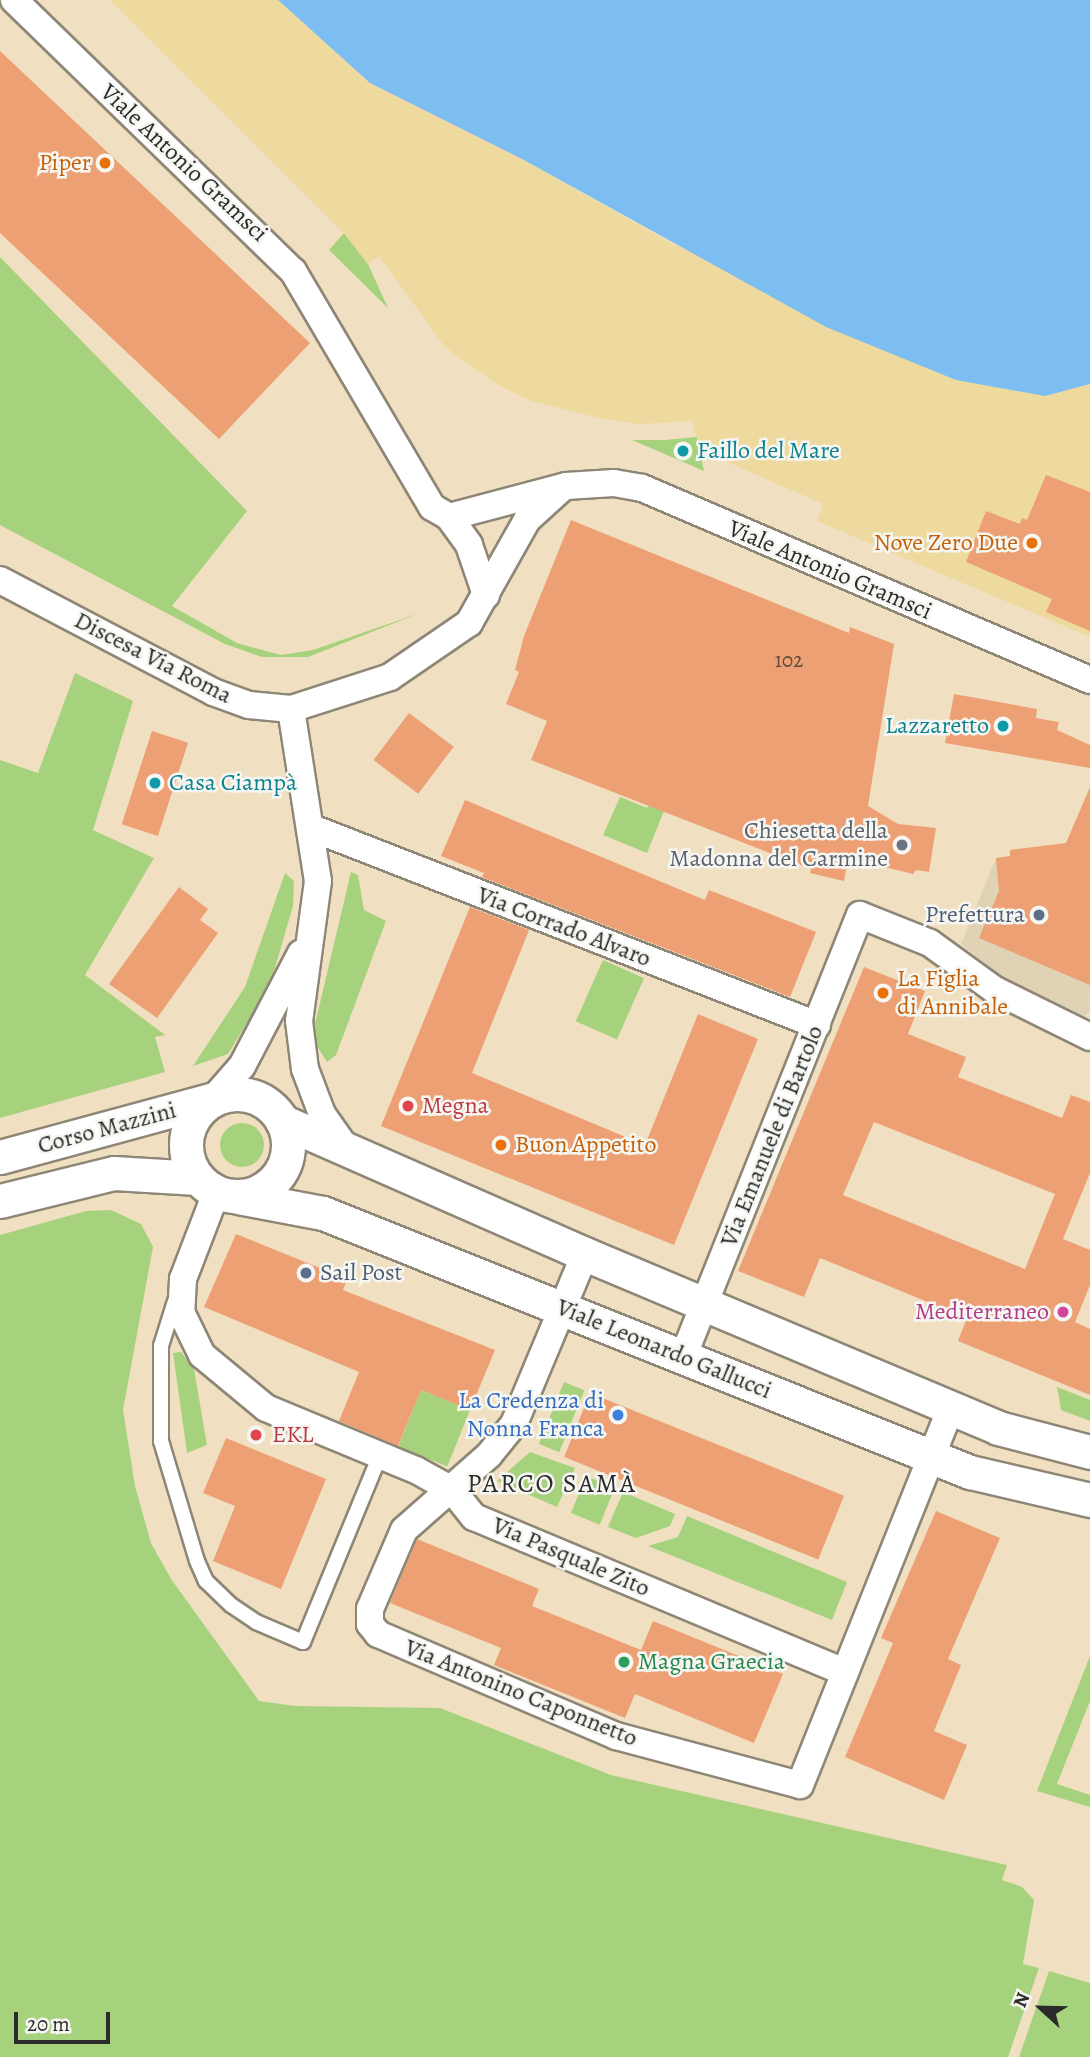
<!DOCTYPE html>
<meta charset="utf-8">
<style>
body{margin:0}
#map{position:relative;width:1090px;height:2057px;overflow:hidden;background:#f0e0c1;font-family:Alegreya,serif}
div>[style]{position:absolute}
.built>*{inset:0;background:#e0d2b4}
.green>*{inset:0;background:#a7d27d;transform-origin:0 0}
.round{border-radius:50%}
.sand>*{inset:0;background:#eeda9e}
.water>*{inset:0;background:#7cbef1}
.building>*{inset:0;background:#eda074;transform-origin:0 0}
.roads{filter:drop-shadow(2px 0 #8e8676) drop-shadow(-2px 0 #8e8676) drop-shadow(0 2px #8e8676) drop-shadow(0 -2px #8e8676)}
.service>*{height:14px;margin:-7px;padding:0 7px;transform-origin:7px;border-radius:7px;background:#fff}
.minor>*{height:26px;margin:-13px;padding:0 13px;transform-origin:13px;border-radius:13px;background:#fff}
.tertiary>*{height:33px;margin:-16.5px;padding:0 16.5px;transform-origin:16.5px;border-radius:16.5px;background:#fff}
.tertiary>.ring{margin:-16.5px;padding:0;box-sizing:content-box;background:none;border:33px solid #fff;border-radius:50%}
.dots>*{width:19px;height:19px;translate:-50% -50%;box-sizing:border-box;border:4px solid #f6f6f2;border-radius:50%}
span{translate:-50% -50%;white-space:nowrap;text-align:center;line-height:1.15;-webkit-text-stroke:5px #f6f6f2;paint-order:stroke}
.number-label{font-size:21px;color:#5c483d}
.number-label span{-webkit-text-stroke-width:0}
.food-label{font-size:24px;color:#c56008}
.right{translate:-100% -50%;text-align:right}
.left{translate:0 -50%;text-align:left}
.street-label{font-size:24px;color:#2b2b2b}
.culture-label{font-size:24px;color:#0d838f}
.worship-label{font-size:24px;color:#5b616d}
.service-label{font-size:24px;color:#4e5e75}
.health-label{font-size:24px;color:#be3a42}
.hotel-label{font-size:24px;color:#b23c85}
.shop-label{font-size:24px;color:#366cbe}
.leisure-label{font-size:24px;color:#27864d}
.neighbourhood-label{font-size:26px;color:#2b2b2b;letter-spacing:2px}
.north{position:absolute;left:1006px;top:1973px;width:70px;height:70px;-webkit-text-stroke:5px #f6f6f2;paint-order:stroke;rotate:292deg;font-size:19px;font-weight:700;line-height:28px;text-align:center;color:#2b2b2b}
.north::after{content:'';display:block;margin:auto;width:24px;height:32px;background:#2b2b2b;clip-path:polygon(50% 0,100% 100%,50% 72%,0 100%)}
.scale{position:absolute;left:14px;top:2012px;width:96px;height:32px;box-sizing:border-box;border:4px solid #2b2b2b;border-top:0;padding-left:9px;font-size:21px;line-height:24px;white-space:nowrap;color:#2b2b2b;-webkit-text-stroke:5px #f6f6f2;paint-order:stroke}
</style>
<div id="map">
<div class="built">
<div style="clip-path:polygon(1058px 844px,1066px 873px,1090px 883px,1090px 1011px,1082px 1018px,1000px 976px,961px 944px,996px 858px,1010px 856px,1010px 850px)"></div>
</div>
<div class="green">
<div style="clip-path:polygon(344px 233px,368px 264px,388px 308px,329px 250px)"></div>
<div style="clip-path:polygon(0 257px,247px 511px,172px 606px,237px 643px,281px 655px,313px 650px,420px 613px,308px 657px,262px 657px,225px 644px,0 525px)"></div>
<div style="clip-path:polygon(697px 437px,704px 471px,632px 440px,664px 440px)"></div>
<div style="clip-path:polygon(75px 673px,133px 701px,93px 830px,154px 858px,85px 975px,165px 1035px,155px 1037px,165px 1072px,0 1118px,0 760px,38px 773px)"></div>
<div style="clip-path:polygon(657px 785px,672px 791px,647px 853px,603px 835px,620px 797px,647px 808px)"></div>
<div style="clip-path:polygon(351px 872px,358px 875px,364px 910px,386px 921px,336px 1055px,327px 1062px,317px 1046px,315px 1024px)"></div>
<div style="clip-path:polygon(285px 873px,294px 881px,293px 906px,270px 985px,228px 1054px,193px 1066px,245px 987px)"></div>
<div style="left:603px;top:960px;width:45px;height:67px;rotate:24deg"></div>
<div class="round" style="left:220px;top:1123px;width:44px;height:44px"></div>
<div style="clip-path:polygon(111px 1210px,141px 1224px,153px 1247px,123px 1410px,135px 1486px,151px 1543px,171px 1579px,259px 1701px,295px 1706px,440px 1708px,611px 1775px,1007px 1865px,1002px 1880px,1022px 1887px,1034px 1900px,1023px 1964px,1039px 1968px,1008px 2057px,0 2057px,0 1235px,86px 1211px)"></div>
<div style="clip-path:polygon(181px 1352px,194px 1369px,207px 1445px,187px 1453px,173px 1353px)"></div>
<div style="left:564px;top:1382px;width:22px;height:67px;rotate:22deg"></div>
<div style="clip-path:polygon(1057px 1387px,1090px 1400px,1090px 1421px,1061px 1410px)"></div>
<div style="left:421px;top:1390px;width:53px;height:61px;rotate:22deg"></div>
<div style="clip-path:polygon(530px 1452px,575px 1468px,557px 1507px,497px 1481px)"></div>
<div style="left:586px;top:1476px;width:31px;height:40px;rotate:22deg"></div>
<div style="clip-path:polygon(623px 1492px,675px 1514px,670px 1526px,636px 1538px,608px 1527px)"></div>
<div style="clip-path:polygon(687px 1516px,847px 1582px,832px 1620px,648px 1546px,678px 1537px)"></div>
<div style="clip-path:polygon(1090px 1656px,1090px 1701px,1057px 1784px,1090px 1795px,1090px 1807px,1037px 1791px)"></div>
<div style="clip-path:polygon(1049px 1971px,1090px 1983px,1090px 2057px,1019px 2057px)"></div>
</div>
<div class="sand">
<div style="clip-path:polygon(110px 0,278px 0,370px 83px,524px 160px,670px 243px,1045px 396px,1090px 384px,1090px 637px,817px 521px,823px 504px,700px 450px,692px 421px,640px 424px,598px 418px,532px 401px,498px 385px,445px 347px,379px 256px,368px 264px,344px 233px)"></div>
</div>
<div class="water">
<div style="clip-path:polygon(278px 0,1090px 0,1090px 384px,1045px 396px,956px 380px,826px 327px,524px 160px,370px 83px)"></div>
</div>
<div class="building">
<div style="clip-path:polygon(0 51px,310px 343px,219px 439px,0 233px)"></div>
<div style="clip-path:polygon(1046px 475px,1090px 492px,1090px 631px,1046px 612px,1052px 599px,966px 562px,986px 511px,1020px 524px,1022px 518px,1027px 520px)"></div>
<div style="clip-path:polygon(571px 520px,849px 633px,850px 627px,894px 644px,868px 806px,898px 824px,936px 828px,929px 872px,916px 870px,913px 874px,848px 858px,844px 881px,810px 873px,811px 869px,531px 760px,547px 721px,506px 704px,519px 672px,515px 670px,524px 636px)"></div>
<div style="clip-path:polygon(954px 694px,1037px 709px,1036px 718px,1059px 722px,1057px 730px,1090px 745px,1090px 768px,945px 743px)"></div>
<div style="left:409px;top:713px;width:56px;height:59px;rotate:37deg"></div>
<div style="left:152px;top:731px;width:38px;height:98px;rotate:18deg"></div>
<div style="clip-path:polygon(1090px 787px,1090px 985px,979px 938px,999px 891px,996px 858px,1010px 856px,1010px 850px,1066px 843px)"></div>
<div style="clip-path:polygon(465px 800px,705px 900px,709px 890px,816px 932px,790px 997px,482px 877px,484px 873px,441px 856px)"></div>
<div style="clip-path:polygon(179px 887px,208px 909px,200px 920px,218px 933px,157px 1018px,109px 984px)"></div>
<div style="clip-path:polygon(470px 907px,529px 930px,472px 1073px,645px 1145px,698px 1014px,758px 1039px,674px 1245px,381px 1126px)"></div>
<div style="clip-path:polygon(evenodd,864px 967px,925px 991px,908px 1034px,966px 1057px,958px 1077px,1062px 1118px,1071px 1095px,1090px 1102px,1090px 1173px,1063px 1239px,1090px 1250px,1090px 1285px,1075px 1322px,1090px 1329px,1090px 1395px,958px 1341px,967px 1318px,820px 1258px,804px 1297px,738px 1271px,864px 967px,874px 1122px,1055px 1194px,1025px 1269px,843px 1195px,874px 1122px)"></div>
<div style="clip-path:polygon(236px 1234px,347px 1279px,343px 1290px,495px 1350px,470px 1410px,421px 1390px,398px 1446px,339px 1421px,359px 1372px,204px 1307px)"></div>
<div style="left:590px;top:1393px;width:274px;height:69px;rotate:22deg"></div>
<div style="clip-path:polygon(226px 1438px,326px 1479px,281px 1589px,213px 1561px,235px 1506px,203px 1493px)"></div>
<div style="clip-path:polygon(936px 1511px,1000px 1538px,948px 1659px,961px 1665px,934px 1731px,967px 1745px,944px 1800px,845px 1757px,893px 1643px,881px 1638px)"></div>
<div style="clip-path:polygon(417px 1539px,539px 1589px,532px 1606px,641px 1650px,653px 1621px,783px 1674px,754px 1743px,635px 1694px,625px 1718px,494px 1665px,501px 1648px,390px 1603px)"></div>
</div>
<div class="roads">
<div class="service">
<div style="left:175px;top:1301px;width:47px;rotate:107.3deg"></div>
<div style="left:161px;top:1346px;width:95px;rotate:90deg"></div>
<div style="left:161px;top:1441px;width:125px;rotate:73.3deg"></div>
<div style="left:197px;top:1561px;width:22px;rotate:66deg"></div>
<div style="left:206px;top:1581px;width:35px;rotate:44deg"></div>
<div style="left:231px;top:1605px;width:30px;rotate:34deg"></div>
<div style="left:256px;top:1622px;width:51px;rotate:23.1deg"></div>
<div style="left:303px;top:1642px;width:202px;rotate:-67.6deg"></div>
</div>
<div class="minor">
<div style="left:14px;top:0;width:389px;rotate:44.2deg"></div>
<div style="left:293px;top:271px;width:274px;rotate:59.5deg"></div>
<div style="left:432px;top:507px;width:20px;rotate:30deg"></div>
<div style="left:449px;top:517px;width:121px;rotate:-14.8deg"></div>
<div style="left:566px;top:486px;width:48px;rotate:-3.6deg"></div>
<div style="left:614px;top:483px;width:28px;rotate:10deg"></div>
<div style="left:642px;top:488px;width:487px;rotate:23.2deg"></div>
<div style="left:449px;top:517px;width:34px;rotate:54deg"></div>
<div style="left:469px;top:545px;width:53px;rotate:71.2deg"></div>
<div style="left:0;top:580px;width:241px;rotate:27.7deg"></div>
<div style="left:213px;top:692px;width:38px;rotate:20deg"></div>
<div style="left:249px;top:705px;width:42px;rotate:5.4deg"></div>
<div style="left:291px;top:709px;width:104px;rotate:-17.9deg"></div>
<div style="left:390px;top:677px;width:96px;rotate:-34.4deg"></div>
<div style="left:469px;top:623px;width:118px;rotate:-60.6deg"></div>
<div style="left:527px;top:520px;width:45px;rotate:-42.3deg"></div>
<div style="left:291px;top:709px;width:174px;rotate:81.1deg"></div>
<div style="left:318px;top:881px;width:141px;rotate:97.7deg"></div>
<div style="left:299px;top:1021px;width:48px;rotate:82.9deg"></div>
<div style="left:305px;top:1069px;width:48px;rotate:69.3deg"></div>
<div style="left:322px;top:1114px;width:45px;rotate:54.9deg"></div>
<div style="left:312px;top:828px;width:542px;rotate:21.31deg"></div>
<div style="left:213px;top:1099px;width:44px;rotate:-48.7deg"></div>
<div style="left:242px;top:1066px;width:127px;rotate:-62.4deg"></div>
<div style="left:216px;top:1193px;width:92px;rotate:111deg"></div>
<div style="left:183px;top:1279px;width:33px;rotate:93deg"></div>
<div style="left:181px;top:1312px;width:48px;rotate:64deg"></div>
<div style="left:202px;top:1355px;width:83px;rotate:39.6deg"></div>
<div style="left:266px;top:1408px;width:162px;rotate:22.5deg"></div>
<div style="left:416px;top:1470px;width:41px;rotate:29.1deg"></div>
<div style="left:452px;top:1490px;width:35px;rotate:51deg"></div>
<div style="left:474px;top:1517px;width:402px;rotate:22.7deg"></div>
<div style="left:585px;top:1254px;width:184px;rotate:112.7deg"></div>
<div style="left:514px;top:1424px;width:40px;rotate:129deg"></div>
<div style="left:489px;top:1455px;width:113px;rotate:138.6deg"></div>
<div style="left:404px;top:1530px;width:86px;rotate:113.3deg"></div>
<div style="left:370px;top:1609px;width:15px;rotate:90deg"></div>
<div style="left:370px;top:1624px;width:13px;rotate:51deg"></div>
<div style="left:378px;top:1634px;width:259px;rotate:23.2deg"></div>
<div style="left:616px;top:1736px;width:190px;rotate:14.9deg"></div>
<div style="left:800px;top:1785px;width:406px;rotate:-68.2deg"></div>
<div style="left:683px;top:1357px;width:476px;rotate:-68.2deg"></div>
<div style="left:860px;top:915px;width:75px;rotate:21.8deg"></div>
<div style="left:930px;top:943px;width:80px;rotate:35.9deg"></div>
<div style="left:995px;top:990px;width:106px;rotate:26.3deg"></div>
</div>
<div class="tertiary">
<div class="ring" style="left:186px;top:1094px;width:69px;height:69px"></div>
<div style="left:282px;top:1121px;width:331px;rotate:23.7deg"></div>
<div style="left:585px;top:1254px;width:448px;rotate:22.8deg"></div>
<div style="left:998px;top:1428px;width:95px;rotate:14.6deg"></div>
<div style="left:0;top:1157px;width:221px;rotate:-15.2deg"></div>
<div style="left:238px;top:1197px;width:86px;rotate:10.7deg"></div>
<div style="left:323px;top:1213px;width:697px;rotate:21.82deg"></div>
<div style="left:970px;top:1472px;width:123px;rotate:13.1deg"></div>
<div style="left:0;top:1201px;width:117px;rotate:-13.8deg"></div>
<div style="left:114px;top:1173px;width:83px;rotate:3.4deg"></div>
</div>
</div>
<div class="dots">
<div style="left:105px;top:163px;background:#e8710a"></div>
<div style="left:683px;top:451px;background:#0f9aa8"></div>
<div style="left:1032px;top:543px;background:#e8710a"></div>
<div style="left:1003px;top:726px;background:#0f9aa8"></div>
<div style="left:155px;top:783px;background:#0f9aa8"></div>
<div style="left:902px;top:845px;background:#6b7280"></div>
<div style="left:1039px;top:915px;background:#5c6f8a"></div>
<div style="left:883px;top:993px;background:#e8710a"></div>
<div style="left:408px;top:1106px;background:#e0444e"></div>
<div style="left:501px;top:1145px;background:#e8710a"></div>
<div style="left:306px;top:1273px;background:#5c6f8a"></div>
<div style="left:1063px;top:1312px;background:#d1479c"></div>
<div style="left:618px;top:1415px;background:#3f7fe0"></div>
<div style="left:256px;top:1435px;background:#e0444e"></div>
<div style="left:624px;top:1662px;background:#2e9e5b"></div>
</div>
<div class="number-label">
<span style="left:789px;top:660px">102</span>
</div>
<div class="food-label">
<span class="right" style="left:91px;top:163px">Piper</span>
<span class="right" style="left:1018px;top:543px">Nove Zero Due</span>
<span class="left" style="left:897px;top:993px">La Figlia<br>di Annibale</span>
<span class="left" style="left:515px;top:1145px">Buon Appetito</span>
</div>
<div class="street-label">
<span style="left:184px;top:163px;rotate:43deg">Viale Antonio Gramsci</span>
<span style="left:830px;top:570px;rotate:23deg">Viale Antonio Gramsci</span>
<span style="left:153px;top:658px;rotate:27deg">Discesa Via Roma</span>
<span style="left:564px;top:927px;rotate:21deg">Via Corrado Alvaro</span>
<span style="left:107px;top:1128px;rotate:-15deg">Corso Mazzini</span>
<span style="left:772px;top:1136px;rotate:-68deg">Via Emanuele di Bartolo</span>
<span style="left:664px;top:1349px;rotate:22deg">Viale Leonardo Gallucci</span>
<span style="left:571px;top:1557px;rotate:23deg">Via Pasquale Zito</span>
<span style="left:521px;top:1693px;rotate:22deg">Via Antonino Caponnetto</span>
</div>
<div class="culture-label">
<span class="left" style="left:697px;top:451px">Faillo del Mare</span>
<span class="right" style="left:989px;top:726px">Lazzaretto</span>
<span class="left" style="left:169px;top:783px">Casa Ciampà</span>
</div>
<div class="worship-label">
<span class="right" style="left:888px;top:845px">Chiesetta della<br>Madonna del Carmine</span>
</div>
<div class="service-label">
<span class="right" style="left:1025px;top:915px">Prefettura</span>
<span class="left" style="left:320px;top:1273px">Sail Post</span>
</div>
<div class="health-label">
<span class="left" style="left:422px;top:1106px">Megna</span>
<span class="left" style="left:272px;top:1435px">EKL</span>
</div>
<div class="hotel-label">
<span class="right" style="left:1049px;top:1312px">Mediterraneo</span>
</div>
<div class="shop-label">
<span class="right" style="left:604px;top:1415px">La Credenza di<br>Nonna Franca</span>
</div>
<div class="leisure-label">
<span class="left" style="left:638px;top:1662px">Magna Graecia</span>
</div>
<div class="neighbourhood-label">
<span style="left:552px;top:1484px">PARCO SAMÀ</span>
</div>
<div class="north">N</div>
<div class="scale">20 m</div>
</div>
